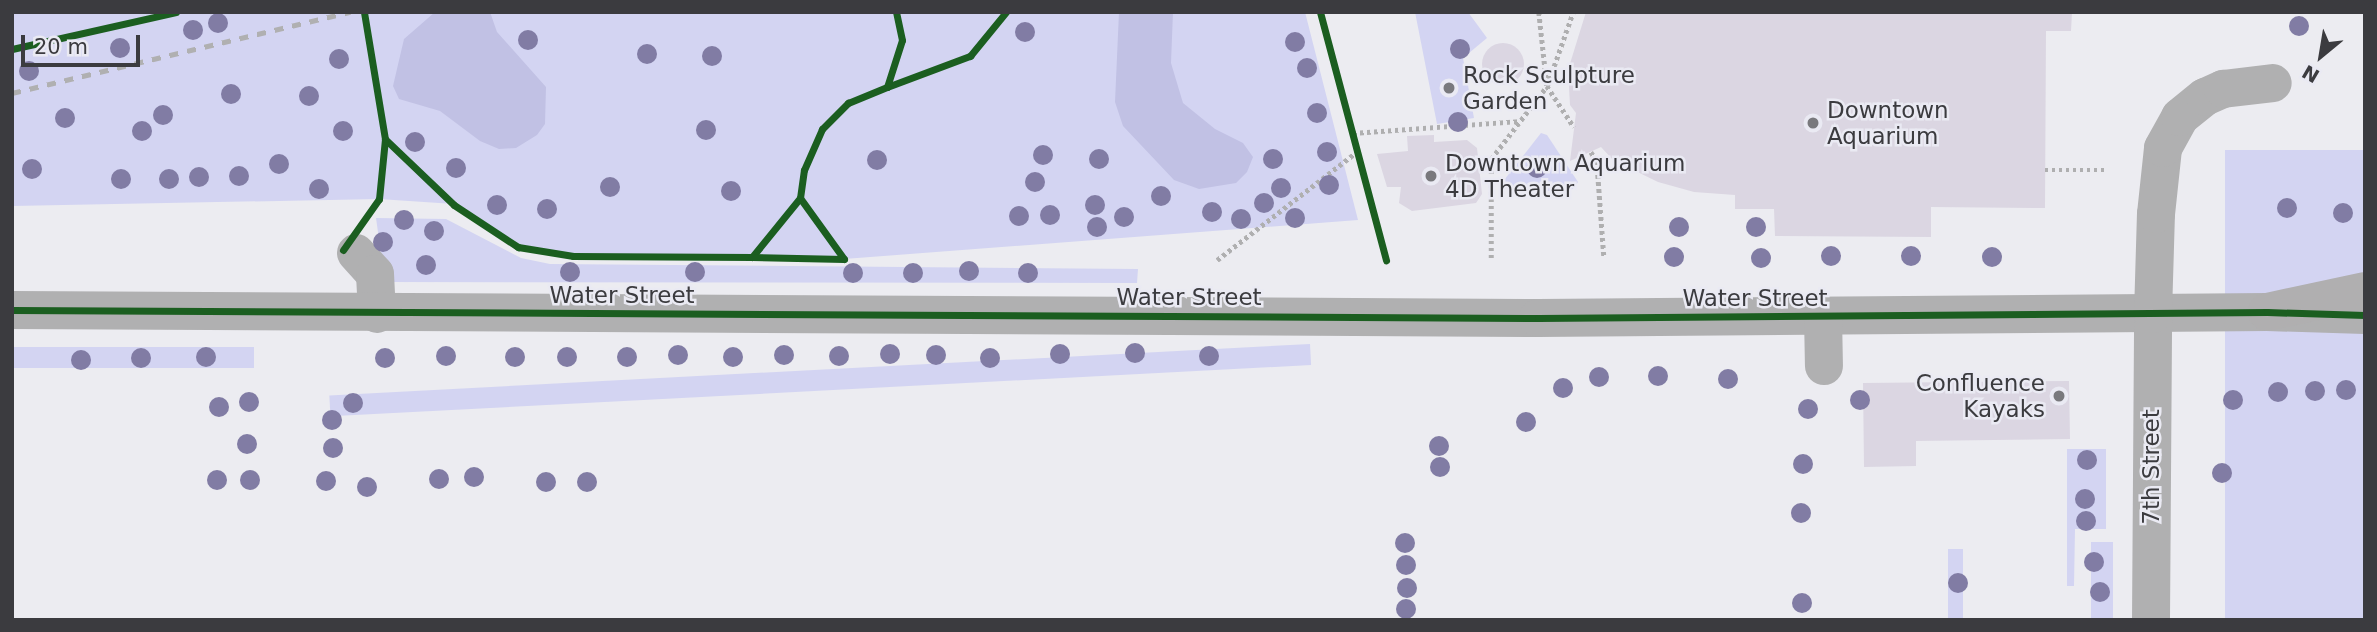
<!DOCTYPE html>
<style>
body{margin:0}
#map{position:relative;width:2377px;height:632px;overflow:hidden;background:#ececf1;font-family:"DejaVu Sans",sans-serif}
div>[style]{position:absolute}
.green>*{inset:0;background:#d3d4f2;transform-origin:0 0}
.forest>*{inset:0;background:#c1c1e4}
.building>*{inset:0;background:#dbd6e2}
.round{border-radius:50%}
.path>*{height:4.5px;margin-top:-2.25px;transform-origin:0;background:repeating-linear-gradient(90deg,#afafb0 0 3.5px,transparent 0 7px)}
.minor>*{height:38px;margin:-19px;padding:0 19px;transform-origin:19px;border-radius:19px;background:#b0b0b1}
.highway>*{height:38px;margin:-19px;padding:0 19px;transform-origin:19px;border-radius:19px;background:#b0afb0}
.rail>*{height:5px;margin-top:-2.5px;transform-origin:0;background:repeating-linear-gradient(90deg,#b0b0b1 0 9px,transparent 0 18px)}
.cycleway>*{height:7px;margin:-3.5px;padding:0 3.5px;transform-origin:3.5px;border-radius:3.5px;background:#1b5e20}
.trees>*{width:20px;height:20px;margin:-10px;border-radius:50%;background:#817ca4}
.dots>*{width:19px;height:19px;translate:-50% -50%;box-sizing:border-box;border:4px solid #eaeaf3;border-radius:50%}
span{translate:-50% -50%;white-space:nowrap;text-align:center;line-height:1.15;-webkit-text-stroke:5px #eaeaf3;paint-order:stroke}
.poi-label{font-size:23px;color:#3b3b3f}
.left{translate:0 -50%;text-align:left}
.right{translate:-100% -50%;text-align:right}
.street-label{font-size:23px;color:#3b3b3f}
.frame{position:absolute;inset:0;border:14px solid #3b3b3f;pointer-events:none}
.north{position:absolute;left:2286px;top:21px;width:70px;height:70px;-webkit-text-stroke:5px #eaeaf3;paint-order:stroke;rotate:210deg;font-size:19px;font-weight:700;line-height:28px;text-align:center;color:#3b3b3f}
.north::after{content:'';display:block;margin:auto;width:24px;height:32px;background:#3b3b3f;clip-path:polygon(50% 0,100% 100%,50% 72%,0 100%)}
.scale{position:absolute;left:21px;top:35px;width:119px;height:32px;box-sizing:border-box;border:4px solid #3b3b3f;border-top:0;padding-left:9px;font-size:21px;line-height:24px;white-space:nowrap;color:#3b3b3f;-webkit-text-stroke:5px #eaeaf3;paint-order:stroke}
</style>
<div id="map">
<div class="green">
<div style="clip-path:polygon(12px 12px,1305px 12px,1358px 220px,844px 259px,573px 256px,518px 247px,454px 204px,379px 199px,12px 206px)"></div>
<div style="clip-path:polygon(1415px 12px,1468px 12px,1487px 38px,1463px 58px,1474px 118px,1437px 124px)"></div>
<div style="clip-path:polygon(1541px 133px,1547px 135px,1578px 182px,1573px 189px,1526px 193px,1501px 184px)"></div>
<div style="left:2365px;top:150px;width:470px;height:140px;rotate:90deg"></div>
<div style="clip-path:polygon(376px 218px,446px 219px,521px 258px,550px 264px,1138px 269px,1137px 283px,385px 282px)"></div>
<div style="left:1310px;top:344px;width:21px;height:982px;rotate:87deg"></div>
<div style="left:12px;top:347px;width:242px;height:21px"></div>
<div style="clip-path:polygon(2067px 449px,2106px 449px,2106px 529px,2075px 529px,2074px 586px,2067px 586px)"></div>
<div style="left:2091px;top:542px;width:22px;height:78px"></div>
<div style="left:1948px;top:549px;width:15px;height:71px"></div>
</div>
<div class="forest">
<div style="clip-path:polygon(435px 12px,490px 12px,497px 32px,546px 87px,545px 124px,537px 135px,516px 148px,499px 149px,480px 141px,440px 111px,399px 99px,393px 86px,404px 39px)"></div>
<div style="clip-path:polygon(1119px 12px,1173px 12px,1171px 63px,1183px 103px,1215px 129px,1243px 143px,1253px 157px,1247px 172px,1236px 183px,1199px 189px,1174px 180px,1123px 126px,1115px 102px)"></div>
</div>
<div class="building">
<div style="clip-path:polygon(1586px 12px,2072px 12px,2071px 31px,2046px 31px,2045px 208px,1931px 207px,1931px 237px,1775px 236px,1774px 209px,1735px 209px,1735px 195px,1694px 192px,1658px 182px,1613px 160px,1601px 147px,1570px 161px,1576px 113px,1570px 105px,1568px 70px)"></div>
<div class="round" style="left:1482px;top:43px;width:42px;height:42px"></div>
<div style="clip-path:polygon(1434px 135px,1434px 142px,1467px 140px,1477px 148px,1482px 194px,1476px 203px,1412px 211px,1399px 203px,1401px 187px,1387px 187px,1377px 154px,1408px 151px,1407px 136px)"></div>
<div style="clip-path:polygon(2069px 381px,2070px 439px,1916px 441px,1916px 466px,1864px 467px,1863px 383px)"></div>
</div>
<div class="path">
<div style="left:1539px;top:12px;width:74px;rotate:83.8deg"></div>
<div style="left:1547px;top:86px;width:49px;rotate:56.6deg"></div>
<div style="left:1353px;top:133px;width:166px;rotate:-4.1deg"></div>
<div style="left:1591px;top:152px;width:11px;rotate:56deg"></div>
<div style="left:1597px;top:161px;width:95px;rotate:85.8deg"></div>
<div style="left:2045px;top:170px;width:62px"></div>
<div style="left:1491px;top:258px;width:99px;rotate:-90deg"></div>
<div style="left:1491px;top:159px;width:92px;rotate:-52.5deg"></div>
<div style="left:1547px;top:86px;width:78px;rotate:-70.6deg"></div>
<div style="left:1217px;top:260px;width:178px;rotate:-37.7deg"></div>
</div>
<div class="minor">
<div style="left:356px;top:253px;width:28px;rotate:48deg"></div>
<div style="left:375px;top:274px;width:40px;rotate:87.1deg"></div>
<div style="left:12px;top:310px;width:1526px;rotate:0.3deg"></div>
<div style="left:1538px;top:318px;width:729px;rotate:-0.47deg"></div>
<div style="left:2267px;top:312px;width:98px;rotate:1.8deg"></div>
<div style="left:1823px;top:316px;width:50px;rotate:88.9deg"></div>
<div style="left:2151px;top:620px;width:306px;rotate:-89.6deg"></div>
<div style="left:2153px;top:314px;width:100px;rotate:-88.3deg"></div>
<div style="left:2156px;top:214px;width:66px;rotate:-83.9deg"></div>
<div style="left:2163px;top:148px;width:35px;rotate:-61deg"></div>
<div style="left:2180px;top:117px;width:32px;rotate:-39deg"></div>
<div style="left:2205px;top:97px;width:20px;rotate:-24deg"></div>
<div style="left:2223px;top:89px;width:50px;rotate:-6.8deg"></div>
</div>
<div class="highway">
<div style="left:2267px;top:312px;width:100px;rotate:-12.1deg"></div>
</div>
<div class="rail">
<div style="left:12px;top:93px;width:348px;rotate:-13.5deg"></div>
</div>
<div class="cycleway">
<div style="left:1320px;top:12px;width:257px;rotate:75.1deg"></div>
<div style="left:12px;top:49px;width:168px;rotate:-12.7deg"></div>
<div style="left:887px;top:87px;width:89px;rotate:-20.5deg"></div>
<div style="left:970px;top:56px;width:57px;rotate:-50.7deg"></div>
<div style="left:385px;top:139px;width:95px;rotate:43.7deg"></div>
<div style="left:454px;top:205px;width:77px;rotate:33.3deg"></div>
<div style="left:518px;top:247px;width:56px;rotate:9.3deg"></div>
<div style="left:573px;top:256px;width:179px;rotate:0.3deg"></div>
<div style="left:752px;top:257px;width:76px;rotate:-50.9deg"></div>
<div style="left:343px;top:250px;width:62px;rotate:-54.8deg"></div>
<div style="left:379px;top:199px;width:60px;rotate:-84.3deg"></div>
<div style="left:385px;top:139px;width:129px;rotate:-99.4deg"></div>
<div style="left:752px;top:257px;width:92px;rotate:1.2deg"></div>
<div style="left:844px;top:259px;width:75px;rotate:-125.8deg"></div>
<div style="left:800px;top:198px;width:28px;rotate:-82deg"></div>
<div style="left:804px;top:170px;width:45px;rotate:-66.3deg"></div>
<div style="left:822px;top:129px;width:37px;rotate:-45deg"></div>
<div style="left:848px;top:103px;width:42px;rotate:-22.3deg"></div>
<div style="left:887px;top:87px;width:49px;rotate:-72.3deg"></div>
<div style="left:902px;top:40px;width:29px;rotate:-102deg"></div>
<div style="left:12px;top:310px;width:1526px;rotate:0.3deg"></div>
<div style="left:1538px;top:318px;width:729px;rotate:-0.47deg"></div>
<div style="left:2267px;top:312px;width:98px;rotate:1.8deg"></div>
</div>
<div class="trees">
<div style="left:218px;top:23px"></div>
<div style="left:2299px;top:26px"></div>
<div style="left:193px;top:30px"></div>
<div style="left:1025px;top:32px"></div>
<div style="left:528px;top:40px"></div>
<div style="left:1295px;top:42px"></div>
<div style="left:120px;top:48px"></div>
<div style="left:1460px;top:49px"></div>
<div style="left:647px;top:54px"></div>
<div style="left:712px;top:56px"></div>
<div style="left:339px;top:59px"></div>
<div style="left:1307px;top:68px"></div>
<div style="left:29px;top:71px"></div>
<div style="left:231px;top:94px"></div>
<div style="left:309px;top:96px"></div>
<div style="left:1317px;top:113px"></div>
<div style="left:163px;top:115px"></div>
<div style="left:65px;top:118px"></div>
<div style="left:1458px;top:122px"></div>
<div style="left:706px;top:130px"></div>
<div style="left:142px;top:131px"></div>
<div style="left:343px;top:131px"></div>
<div style="left:415px;top:142px"></div>
<div style="left:1327px;top:152px"></div>
<div style="left:1043px;top:155px"></div>
<div style="left:1099px;top:159px"></div>
<div style="left:1273px;top:159px"></div>
<div style="left:877px;top:160px"></div>
<div style="left:279px;top:164px"></div>
<div style="left:456px;top:168px"></div>
<div style="left:1537px;top:168px"></div>
<div style="left:32px;top:169px"></div>
<div style="left:239px;top:176px"></div>
<div style="left:199px;top:177px"></div>
<div style="left:121px;top:179px"></div>
<div style="left:169px;top:179px"></div>
<div style="left:1035px;top:182px"></div>
<div style="left:1329px;top:185px"></div>
<div style="left:610px;top:187px"></div>
<div style="left:1281px;top:188px"></div>
<div style="left:319px;top:189px"></div>
<div style="left:731px;top:191px"></div>
<div style="left:1161px;top:196px"></div>
<div style="left:1264px;top:203px"></div>
<div style="left:497px;top:205px"></div>
<div style="left:1095px;top:205px"></div>
<div style="left:2287px;top:208px"></div>
<div style="left:547px;top:209px"></div>
<div style="left:1212px;top:212px"></div>
<div style="left:2343px;top:213px"></div>
<div style="left:1050px;top:215px"></div>
<div style="left:1019px;top:216px"></div>
<div style="left:1124px;top:217px"></div>
<div style="left:1295px;top:218px"></div>
<div style="left:1241px;top:219px"></div>
<div style="left:404px;top:220px"></div>
<div style="left:1097px;top:227px"></div>
<div style="left:1679px;top:227px"></div>
<div style="left:1756px;top:227px"></div>
<div style="left:434px;top:231px"></div>
<div style="left:383px;top:242px"></div>
<div style="left:1831px;top:256px"></div>
<div style="left:1911px;top:256px"></div>
<div style="left:1674px;top:257px"></div>
<div style="left:1992px;top:257px"></div>
<div style="left:1761px;top:258px"></div>
<div style="left:426px;top:265px"></div>
<div style="left:969px;top:271px"></div>
<div style="left:570px;top:272px"></div>
<div style="left:695px;top:272px"></div>
<div style="left:853px;top:273px"></div>
<div style="left:913px;top:273px"></div>
<div style="left:1028px;top:273px"></div>
<div style="left:1135px;top:353px"></div>
<div style="left:890px;top:354px"></div>
<div style="left:1060px;top:354px"></div>
<div style="left:678px;top:355px"></div>
<div style="left:784px;top:355px"></div>
<div style="left:936px;top:355px"></div>
<div style="left:446px;top:356px"></div>
<div style="left:839px;top:356px"></div>
<div style="left:1209px;top:356px"></div>
<div style="left:206px;top:357px"></div>
<div style="left:515px;top:357px"></div>
<div style="left:567px;top:357px"></div>
<div style="left:627px;top:357px"></div>
<div style="left:733px;top:357px"></div>
<div style="left:141px;top:358px"></div>
<div style="left:385px;top:358px"></div>
<div style="left:990px;top:358px"></div>
<div style="left:81px;top:360px"></div>
<div style="left:1658px;top:376px"></div>
<div style="left:1599px;top:377px"></div>
<div style="left:1728px;top:379px"></div>
<div style="left:1563px;top:388px"></div>
<div style="left:2346px;top:390px"></div>
<div style="left:2315px;top:391px"></div>
<div style="left:2278px;top:392px"></div>
<div style="left:1860px;top:400px"></div>
<div style="left:2233px;top:400px"></div>
<div style="left:249px;top:402px"></div>
<div style="left:353px;top:403px"></div>
<div style="left:219px;top:407px"></div>
<div style="left:1808px;top:409px"></div>
<div style="left:332px;top:420px"></div>
<div style="left:1526px;top:422px"></div>
<div style="left:247px;top:444px"></div>
<div style="left:1439px;top:446px"></div>
<div style="left:333px;top:448px"></div>
<div style="left:2087px;top:460px"></div>
<div style="left:1803px;top:464px"></div>
<div style="left:1440px;top:467px"></div>
<div style="left:2222px;top:473px"></div>
<div style="left:474px;top:477px"></div>
<div style="left:439px;top:479px"></div>
<div style="left:217px;top:480px"></div>
<div style="left:250px;top:480px"></div>
<div style="left:326px;top:481px"></div>
<div style="left:546px;top:482px"></div>
<div style="left:587px;top:482px"></div>
<div style="left:367px;top:487px"></div>
<div style="left:2085px;top:499px"></div>
<div style="left:1801px;top:513px"></div>
<div style="left:2086px;top:521px"></div>
<div style="left:1405px;top:543px"></div>
<div style="left:2094px;top:562px"></div>
<div style="left:1406px;top:565px"></div>
<div style="left:1958px;top:583px"></div>
<div style="left:1407px;top:588px"></div>
<div style="left:2100px;top:592px"></div>
<div style="left:1802px;top:603px"></div>
<div style="left:1406px;top:609px"></div>
</div>
<div class="dots">
<div style="left:1449px;top:88px;background:#79797d"></div>
<div style="left:1813px;top:123px;background:#79797d"></div>
<div style="left:1431px;top:176px;background:#79797d"></div>
<div style="left:2059px;top:396px;background:#79797d"></div>
</div>
<div class="poi-label">
<span class="left" style="left:1463px;top:88px">Rock Sculpture<br>Garden</span>
<span class="left" style="left:1827px;top:123px">Downtown<br>Aquarium</span>
<span class="left" style="left:1445px;top:176px">Downtown Aquarium<br>4D Theater</span>
<span class="right" style="left:2045px;top:396px">Confluence<br>Kayaks</span>
</div>
<div class="street-label">
<span style="left:622px;top:295px">Water Street</span>
<span style="left:1189px;top:297px">Water Street</span>
<span style="left:1755px;top:298px">Water Street</span>
<span style="left:2151px;top:467px;rotate:-90deg">7th Street</span>
</div>
<div class="frame"></div>
<div class="north">N</div>
<div class="scale">20 m</div>
</div>
